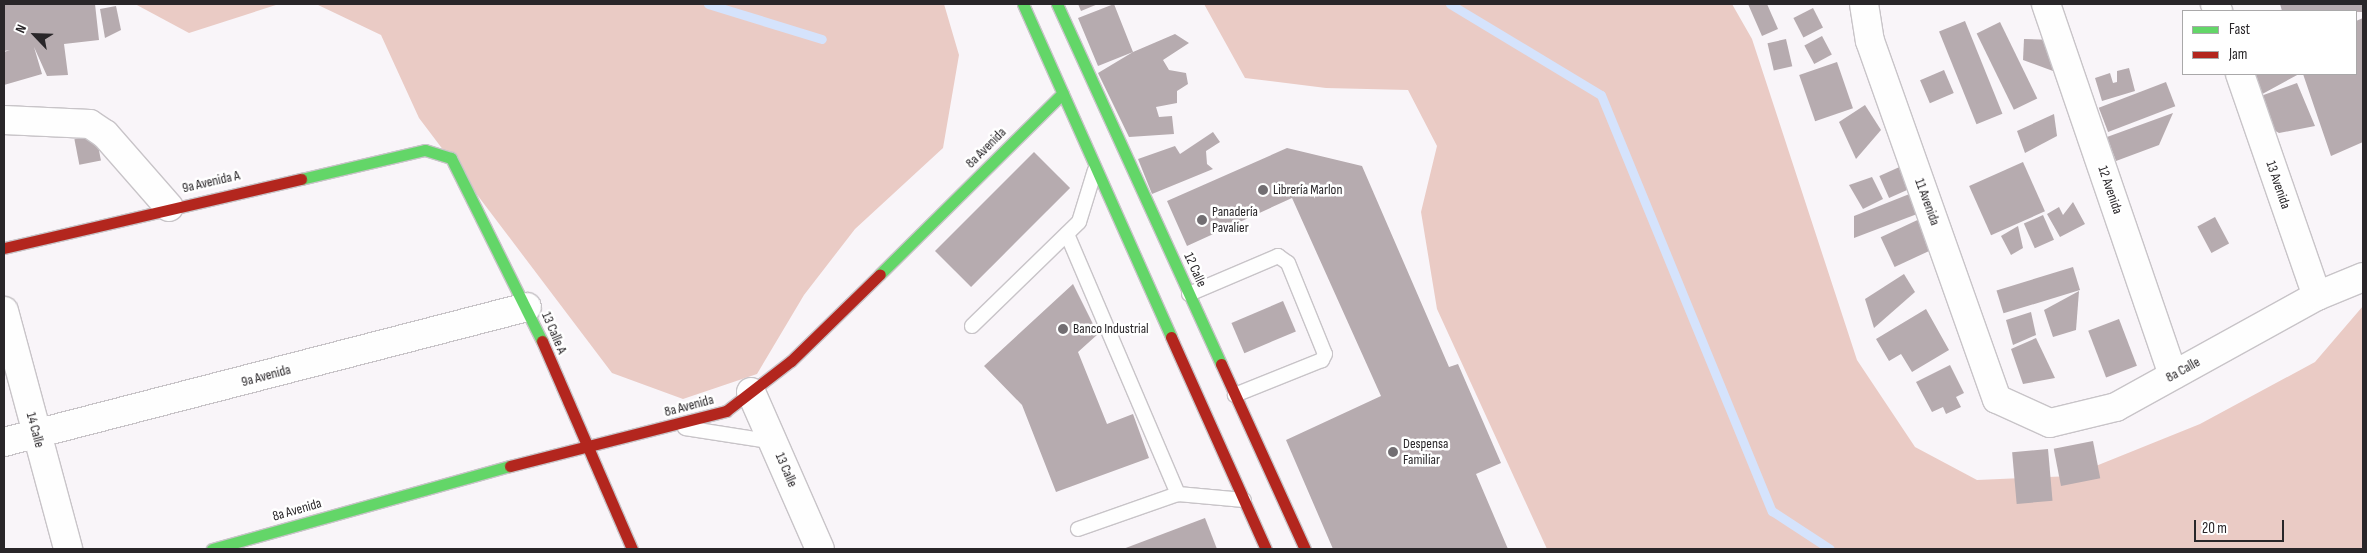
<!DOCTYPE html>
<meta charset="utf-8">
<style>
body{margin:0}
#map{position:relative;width:2367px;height:553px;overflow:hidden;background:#f9f5f9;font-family:"Sofia Sans Condensed",sans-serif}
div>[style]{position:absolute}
.forest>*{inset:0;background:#eacbc5}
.stream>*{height:9px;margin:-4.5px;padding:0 4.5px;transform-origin:4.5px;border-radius:4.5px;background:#d5e3fc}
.building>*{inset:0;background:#b6abaf;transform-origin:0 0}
.roads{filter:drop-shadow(1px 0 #c8c4c8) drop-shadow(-1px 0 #c8c4c8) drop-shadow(0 1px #c8c4c8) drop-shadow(0 -1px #c8c4c8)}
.lane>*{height:14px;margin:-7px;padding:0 7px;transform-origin:7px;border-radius:7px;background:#fefefe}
.street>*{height:28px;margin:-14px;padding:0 14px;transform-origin:14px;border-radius:14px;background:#fefefe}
.fast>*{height:11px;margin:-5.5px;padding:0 5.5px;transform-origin:5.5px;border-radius:5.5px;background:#63d668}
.jam>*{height:11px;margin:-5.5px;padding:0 5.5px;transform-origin:5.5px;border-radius:5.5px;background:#b3261e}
.dots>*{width:14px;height:14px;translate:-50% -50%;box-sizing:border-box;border:2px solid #fff;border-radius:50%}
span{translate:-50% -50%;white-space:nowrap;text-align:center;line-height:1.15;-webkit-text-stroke:5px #fff;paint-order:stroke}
.street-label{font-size:14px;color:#292629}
.poi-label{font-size:14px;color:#292629}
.left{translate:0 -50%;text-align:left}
.frame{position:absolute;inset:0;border:5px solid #292629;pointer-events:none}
.legend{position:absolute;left:2182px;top:10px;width:175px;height:65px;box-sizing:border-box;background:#fff;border:1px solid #a9a8a9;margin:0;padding:6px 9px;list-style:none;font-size:15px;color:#292629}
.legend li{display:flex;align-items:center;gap:10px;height:25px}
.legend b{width:25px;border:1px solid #a9a8a9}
.north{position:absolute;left:10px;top:10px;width:50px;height:50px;-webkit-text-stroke:4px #fff;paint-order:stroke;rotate:294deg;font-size:14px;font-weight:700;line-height:20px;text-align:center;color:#292629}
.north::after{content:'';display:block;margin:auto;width:18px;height:22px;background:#292629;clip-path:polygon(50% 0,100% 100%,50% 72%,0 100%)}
.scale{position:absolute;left:2194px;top:520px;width:90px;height:22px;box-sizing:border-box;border:2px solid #292629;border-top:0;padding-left:6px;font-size:15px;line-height:18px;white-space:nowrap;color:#292629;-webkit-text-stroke:4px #fff;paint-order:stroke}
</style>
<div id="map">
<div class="forest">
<div style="clip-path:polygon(135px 4px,279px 4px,189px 33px)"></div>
<div style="clip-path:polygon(316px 4px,944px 4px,959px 55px,943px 148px,855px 229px,804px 295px,757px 374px,683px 399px,612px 373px,419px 118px,381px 35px)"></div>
<div style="clip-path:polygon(1204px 4px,1732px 4px,1752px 39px,1857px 360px,1915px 447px,1977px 480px,2071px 476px,2200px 424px,2315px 362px,2363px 306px,2363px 549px,1547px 549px,1437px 309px,1421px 212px,1437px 146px,1408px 90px,1326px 88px,1245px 78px)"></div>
</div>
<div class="stream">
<div style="left:708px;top:4px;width:119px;rotate:17.1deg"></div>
<div style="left:1450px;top:4px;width:176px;rotate:31.1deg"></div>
<div style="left:1601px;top:95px;width:450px;rotate:67.7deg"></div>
<div style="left:1772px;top:511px;width:69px;rotate:33.2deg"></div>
</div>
<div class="building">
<div style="clip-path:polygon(4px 4px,95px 4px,99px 40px,64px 44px,68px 75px,47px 76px,34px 47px,42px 74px,4px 85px,4px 52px,10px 50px,4px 51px)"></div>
<div style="clip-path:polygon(1078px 4px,1098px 4px,1081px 11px)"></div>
<div style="clip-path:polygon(1114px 4px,1133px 52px,1175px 34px,1189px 43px,1163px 60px,1169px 70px,1186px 73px,1188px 84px,1177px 91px,1177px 103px,1156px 107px,1159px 117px,1172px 116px,1174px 134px,1129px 137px,1098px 73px,1133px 52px,1098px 66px,1078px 18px)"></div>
<div style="clip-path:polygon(1748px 4px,1767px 4px,1778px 29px,1762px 36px)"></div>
<div style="clip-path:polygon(2280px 4px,2362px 4px,2363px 12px,2282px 11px)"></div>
<div style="clip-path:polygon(116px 6px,121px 30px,105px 38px,100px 9px)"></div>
<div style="left:1813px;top:8px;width:22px;height:22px;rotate:63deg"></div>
<div style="clip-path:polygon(2363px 18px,2363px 142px,2331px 156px,2303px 74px,2356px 74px,2356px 21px)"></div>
<div style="left:1965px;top:21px;width:100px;height:28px;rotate:68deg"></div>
<div style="left:2000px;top:22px;width:85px;height:26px;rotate:64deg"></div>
<div style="left:1822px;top:36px;width:21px;height:20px;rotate:62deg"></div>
<div style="left:1786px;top:39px;width:28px;height:19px;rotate:77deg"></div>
<div style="clip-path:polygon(2024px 39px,2055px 40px,2053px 71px,2023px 60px)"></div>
<div style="left:1837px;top:62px;width:49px;height:40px;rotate:71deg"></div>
<div style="clip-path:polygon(2129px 68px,2135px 91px,2102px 101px,2095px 78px,2110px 73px,2113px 83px,2117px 82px,2117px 71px)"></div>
<div style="left:1944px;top:70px;width:25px;height:26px;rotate:67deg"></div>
<div style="clip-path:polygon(2248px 74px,2299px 74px,2255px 98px,2297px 83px,2315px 126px,2279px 133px,2263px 124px,2255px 98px)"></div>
<div style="left:2166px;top:82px;width:26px;height:72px;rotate:69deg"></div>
<div style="clip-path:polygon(1865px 105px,1881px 130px,1856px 159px,1839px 122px)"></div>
<div style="clip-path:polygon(2173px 113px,2159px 145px,2116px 161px,2107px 137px)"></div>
<div style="clip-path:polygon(2054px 114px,2057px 136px,2025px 153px,2017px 131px)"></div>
<div style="clip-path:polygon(1213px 132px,1220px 142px,1206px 151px,1207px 164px,1213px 169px,1152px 194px,1138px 159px,1175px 146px,1180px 154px)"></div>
<div style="left:96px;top:135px;width:26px;height:22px;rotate:79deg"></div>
<div style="clip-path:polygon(1287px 148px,1362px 166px,1449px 367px,1458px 364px,1501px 463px,1476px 474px,1508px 549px,1333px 549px,1286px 440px,1381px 396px,1292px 198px,1187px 246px,1167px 201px)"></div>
<div style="left:1034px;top:152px;width:51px;height:140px;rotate:45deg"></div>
<div style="left:2023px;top:162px;width:54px;height:59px;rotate:66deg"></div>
<div style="left:1904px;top:165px;width:24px;height:27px;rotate:66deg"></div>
<div style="clip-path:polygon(1872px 177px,1883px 199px,1863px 209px,1849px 185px)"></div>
<div style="clip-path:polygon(1917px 191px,1925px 211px,1854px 238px,1854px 216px)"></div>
<div style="clip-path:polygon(2073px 202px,2085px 224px,2060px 237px,2047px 214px,2059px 207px,2063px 215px)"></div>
<div style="left:2043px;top:215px;width:27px;height:21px;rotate:66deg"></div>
<div style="left:1926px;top:216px;width:33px;height:50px;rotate:65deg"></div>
<div style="left:2215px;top:217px;width:30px;height:20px;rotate:62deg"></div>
<div style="clip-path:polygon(2018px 226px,2023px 248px,2011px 255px,2001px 236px)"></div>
<div style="left:2073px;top:267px;width:24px;height:80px;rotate:73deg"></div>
<div style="clip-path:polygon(1904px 274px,1915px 292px,1874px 328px,1865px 299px)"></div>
<div style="clip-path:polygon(1073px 284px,1098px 334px,1078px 352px,1107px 424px,1133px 414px,1149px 458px,1056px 492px,1022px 405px,984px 366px)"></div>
<div style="clip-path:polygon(2079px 291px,2076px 330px,2053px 337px,2044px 310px)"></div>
<div style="left:1283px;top:301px;width:33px;height:56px;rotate:67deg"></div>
<div style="clip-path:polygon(1926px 309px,1949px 350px,1912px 372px,1901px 354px,1889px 361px,1876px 339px)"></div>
<div style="clip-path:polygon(2031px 312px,2036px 335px,2013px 345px,2006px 320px)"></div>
<div style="left:2119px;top:319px;width:50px;height:33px;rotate:69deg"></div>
<div style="clip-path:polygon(2036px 338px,2055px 378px,2023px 384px,2011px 349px)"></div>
<div style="clip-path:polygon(1950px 365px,1964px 393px,1956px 397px,1961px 407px,1946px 414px,1943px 407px,1932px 412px,1916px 382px)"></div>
<div style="left:2093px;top:441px;width:38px;height:40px;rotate:79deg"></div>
<div style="left:2048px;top:449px;width:52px;height:36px;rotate:85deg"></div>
<div style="clip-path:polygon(1205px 518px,1217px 549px,1123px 549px)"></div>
</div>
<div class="roads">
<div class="lane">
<div style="left:1067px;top:234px;width:283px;rotate:66.9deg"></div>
<div style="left:1189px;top:294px;width:97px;rotate:-23.1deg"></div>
<div style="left:1278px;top:256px;width:12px;rotate:35deg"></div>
<div style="left:1288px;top:263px;width:98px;rotate:67.9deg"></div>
<div style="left:1325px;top:354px;width:7px;rotate:117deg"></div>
<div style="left:1322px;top:360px;width:94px;rotate:158.1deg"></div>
<div style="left:972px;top:326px;width:149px;rotate:-44.2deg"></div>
<div style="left:1079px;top:222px;width:54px;rotate:-72.9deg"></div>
<div style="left:685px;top:428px;width:90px;rotate:8.9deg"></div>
<div style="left:1078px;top:529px;width:106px;rotate:-19.3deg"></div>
<div style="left:1178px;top:494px;width:66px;rotate:5.2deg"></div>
</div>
<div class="street">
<div style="left:1864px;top:4px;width:37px;rotate:81deg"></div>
<div style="left:1870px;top:41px;width:380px;rotate:70.5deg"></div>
<div style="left:1997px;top:399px;width:58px;rotate:24.4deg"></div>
<div style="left:2050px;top:423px;width:68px;rotate:-13.6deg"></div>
<div style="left:2116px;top:407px;width:230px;rotate:-28.9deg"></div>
<div style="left:2317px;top:296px;width:50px;rotate:-22.4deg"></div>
<div style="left:2046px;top:4px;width:392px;rotate:71.1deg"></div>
<div style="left:2215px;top:4px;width:8px;rotate:67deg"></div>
<div style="left:2240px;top:74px;width:235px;rotate:70.9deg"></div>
<div style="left:4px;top:120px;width:86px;rotate:2.7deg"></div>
<div style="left:90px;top:124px;width:18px;rotate:34deg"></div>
<div style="left:105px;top:134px;width:97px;rotate:48.8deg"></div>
<div style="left:4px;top:311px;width:246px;rotate:74.9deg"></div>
<div style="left:751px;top:392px;width:171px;rotate:66.3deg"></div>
<div style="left:4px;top:442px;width:540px;rotate:-14.47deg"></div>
</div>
<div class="fast">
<div style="left:1023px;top:4px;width:364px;rotate:66deg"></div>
<div style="left:1057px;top:4px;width:396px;rotate:65.5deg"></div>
<div style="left:301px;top:179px;width:127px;rotate:-13.2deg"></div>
<div style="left:425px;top:150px;width:27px;rotate:17deg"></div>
<div style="left:451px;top:158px;width:204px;rotate:63.6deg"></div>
<div style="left:880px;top:274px;width:257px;rotate:-44.7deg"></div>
<div style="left:212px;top:549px;width:309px;rotate:-15.6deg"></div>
</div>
<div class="jam">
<div style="left:4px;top:248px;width:305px;rotate:-13.1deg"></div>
<div style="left:1171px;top:337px;width:232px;rotate:65.9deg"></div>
<div style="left:542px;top:341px;width:227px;rotate:66.6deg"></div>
<div style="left:1221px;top:364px;width:203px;rotate:65.6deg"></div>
<div style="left:510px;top:466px;width:223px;rotate:-14.3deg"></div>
<div style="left:726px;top:411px;width:82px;rotate:-37.6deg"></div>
<div style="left:791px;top:361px;width:124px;rotate:-44.3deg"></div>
</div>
</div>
<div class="dots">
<div style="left:1263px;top:190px;background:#726e72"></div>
<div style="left:1202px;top:220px;background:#726e72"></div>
<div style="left:1063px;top:329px;background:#726e72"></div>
<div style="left:1393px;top:452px;background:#726e72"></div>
</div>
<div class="street-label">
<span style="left:986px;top:148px;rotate:-45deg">8a Avenida</span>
<span style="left:211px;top:182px;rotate:-13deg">9a Avenida A</span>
<span style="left:2278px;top:185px;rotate:71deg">13 Avenida</span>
<span style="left:2110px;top:190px;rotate:71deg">12 Avenida</span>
<span style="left:1927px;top:202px;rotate:70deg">11 Avenida</span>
<span style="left:1195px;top:270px;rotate:66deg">12 Calle</span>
<span style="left:554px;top:333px;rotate:67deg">13 Calle A</span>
<span style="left:2183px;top:370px;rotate:-29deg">8a Calle</span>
<span style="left:266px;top:376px;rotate:-15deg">9a Avenida</span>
<span style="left:689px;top:406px;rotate:-15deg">8a Avenida</span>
<span style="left:35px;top:430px;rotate:75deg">14 Calle</span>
<span style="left:786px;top:470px;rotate:67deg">13 Calle</span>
<span style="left:297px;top:510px;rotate:-16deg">8a Avenida</span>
</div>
<div class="poi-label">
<span class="left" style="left:1273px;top:190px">Librería Marlon</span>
<span class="left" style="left:1212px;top:220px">Panadería<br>Pavalier</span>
<span class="left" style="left:1073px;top:329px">Banco Industrial</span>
<span class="left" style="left:1403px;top:452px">Despensa<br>Familiar</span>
</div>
<div class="frame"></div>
<ul class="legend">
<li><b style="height:6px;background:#63d668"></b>Fast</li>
<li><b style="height:6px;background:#b3261e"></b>Jam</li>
</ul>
<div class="north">N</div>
<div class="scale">20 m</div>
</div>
